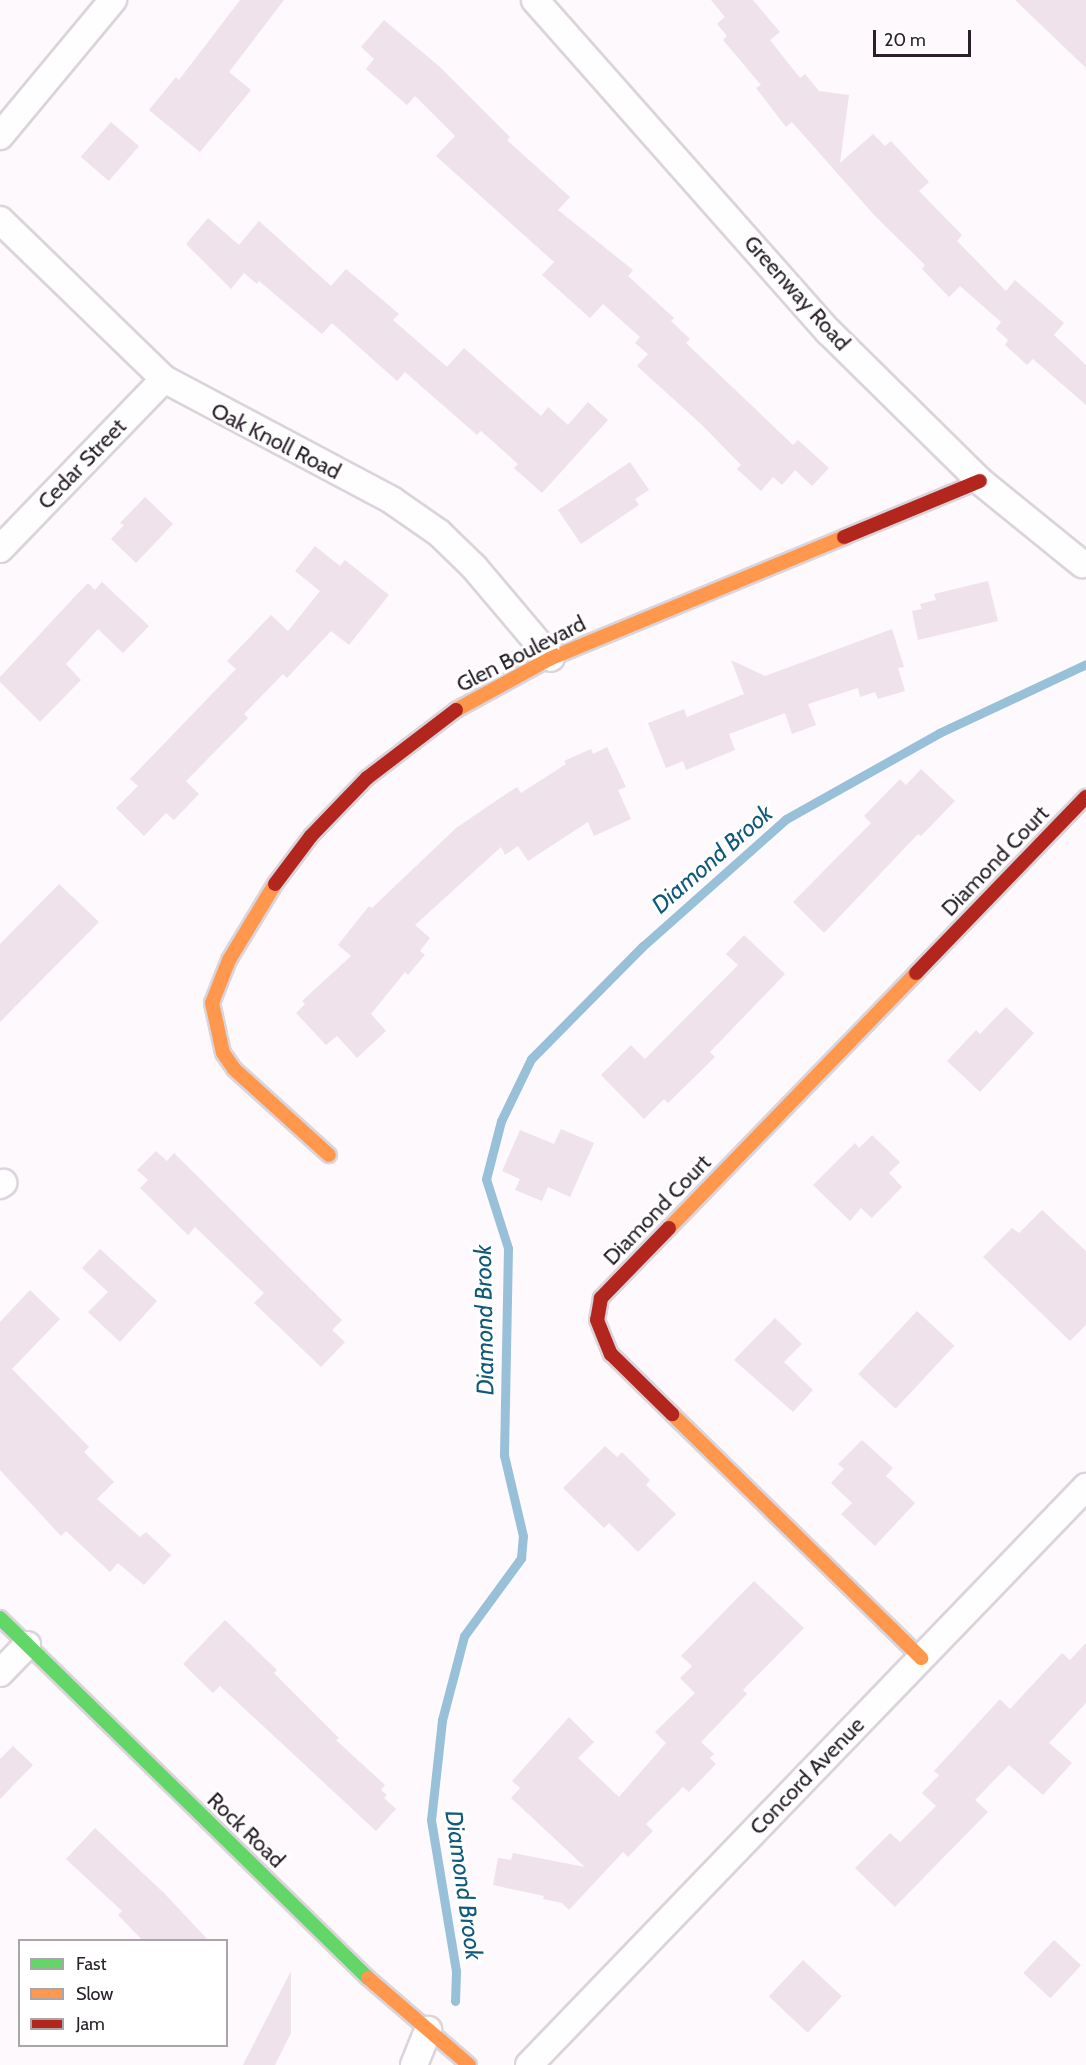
<!DOCTYPE html>
<style>
body{margin:0}
#map{position:relative;width:1086px;height:2065px;overflow:hidden;background:#fdf9fd;font-family:Cabin,sans-serif}
div>[style]{position:absolute}
.stream>*{height:9px;margin:-4.5px;padding:0 4.5px;transform-origin:4.5px;border-radius:4.5px;background:#98c0d8}
.building>*{inset:0;background:#efe2eb;transform-origin:0 0}
.roads{filter:drop-shadow(2px 0 #dbd4db) drop-shadow(-2px 0 #dbd4db) drop-shadow(0 2px #dbd4db) drop-shadow(0 -2px #dbd4db)}
.street>*{height:26px;margin:-13px;padding:0 13px;transform-origin:13px;border-radius:13px;background:#fffeff}
.fast>*{height:14px;margin:-7px;padding:0 7px;transform-origin:7px;border-radius:7px;background:#63d668}
.slow>*{height:14px;margin:-7px;padding:0 7px;transform-origin:7px;border-radius:7px;background:#ff974d}
.jam>*{height:14px;margin:-7px;padding:0 7px;transform-origin:7px;border-radius:7px;background:#b3261e}
span{translate:-50% -50%;white-space:nowrap;text-align:center;line-height:1.15;-webkit-text-stroke:6px #fff;paint-order:stroke}
.street-label{font-size:22px;color:#29202a}
.water-label{font-size:24px;color:#10597a;font-style:italic}
.legend{position:absolute;left:18px;top:1939px;width:210px;height:108px;box-sizing:border-box;background:#fff;border:2px solid #a9a6aa;margin:0;padding:8px 10px;list-style:none;font-size:18px;color:#29202a}
.legend li{display:flex;align-items:center;gap:12px;height:30px}
.legend b{width:30px;border:2px solid #a9a6aa}
.scale{position:absolute;left:873px;top:30px;width:98px;height:27px;box-sizing:border-box;border:3px solid #29202a;border-top:0;padding-left:8px;font-size:18px;line-height:21px;white-space:nowrap;color:#29202a;-webkit-text-stroke:4px #fff;paint-order:stroke}
</style>
<div id="map">
<div class="stream">
<div style="left:455px;top:2001px;width:30px;rotate:-88deg"></div>
<div style="left:456px;top:1971px;width:153px;rotate:-99.4deg"></div>
<div style="left:431px;top:1820px;width:101px;rotate:-83.7deg"></div>
<div style="left:442px;top:1720px;width:87px;rotate:-75.3deg"></div>
<div style="left:464px;top:1636px;width:97px;rotate:-53.8deg"></div>
<div style="left:521px;top:1558px;width:22px;rotate:-85deg"></div>
<div style="left:523px;top:1536px;width:83px;rotate:-103.2deg"></div>
<div style="left:504px;top:1455px;width:207px;rotate:-88.9deg"></div>
<div style="left:508px;top:1248px;width:72px;rotate:-107.7deg"></div>
<div style="left:486px;top:1179px;width:60px;rotate:-75.5deg"></div>
<div style="left:501px;top:1121px;width:69px;rotate:-64.2deg"></div>
<div style="left:531px;top:1059px;width:159px;rotate:-45.3deg"></div>
<div style="left:643px;top:946px;width:191px;rotate:-41.6deg"></div>
<div style="left:786px;top:819px;width:176px;rotate:-29.3deg"></div>
<div style="left:939px;top:733px;width:162px;rotate:-25.1deg"></div>
</div>
<div class="building">
<div style="clip-path:polygon(240px 0,284px 0,229px 72px,251px 90px,200px 152px,149px 110px,176px 77px,179px 80px)"></div>
<div style="clip-path:polygon(711px 0,753px 0,780px 32px,770px 40px,800px 78px,805px 74px,819px 91px,849px 95px,840px 163px,873px 134px,885px 146px,891px 141px,929px 182px,919px 191px,962px 235px,957px 241px,1006px 291px,1015px 280px,1064px 323px,1054px 335px,1086px 365px,1086px 405px,1033px 359px,1027px 365px,1005px 345px,1008px 340px,996px 329px,1001px 322px,960px 286px,949px 297px,922px 269px,925px 265px,875px 216px,792px 122px,786px 127px,756px 88px,761px 85px,723px 40px,727px 36px,717px 24px,725px 17px)"></div>
<div style="clip-path:polygon(1015px 0,1086px 0,1086px 68px)"></div>
<div style="clip-path:polygon(384px 20px,440px 67px,510px 137px,507px 140px,570px 197px,558px 210px,633px 270px,628px 276px,674px 318px,671px 321px,690px 339px,686px 343px,793px 445px,798px 440px,829px 468px,812px 486px,795px 470px,782px 485px,773px 477px,761px 491px,737px 469px,741px 465px,702px 425px,637px 366px,648px 354px,635px 343px,640px 337px,603px 304px,590px 318px,542px 275px,554px 262px,436px 156px,455px 136px,415px 96px,407px 105px,366px 69px,374px 59px,361px 47px)"></div>
<div style="left:111px;top:122px;width:37px;height:46px;rotate:41deg"></div>
<div style="clip-path:polygon(208px 218px,239px 245px,259px 221px,331px 286px,346px 269px,399px 314px,393px 320px,447px 367px,464px 348px,541px 416px,548px 407px,568px 425px,588px 402px,608px 420px,542px 493px,514px 468px,518px 464px,481px 431px,477px 435px,405px 372px,397px 381px,332px 323px,322px 334px,259px 281px,257px 284px,244px 273px,231px 289px,186px 244px)"></div>
<div style="clip-path:polygon(630px 462px,649px 490px,635px 499px,639px 505px,581px 544px,558px 510px)"></div>
<div style="clip-path:polygon(145px 497px,173px 524px,136px 563px,111px 539px,124px 525px,120px 523px)"></div>
<div style="clip-path:polygon(315px 546px,340px 566px,345px 560px,389px 595px,349px 645px,331px 631px,287px 678px,283px 674px,244px 714px,248px 718px,186px 781px,199px 794px,174px 820px,166px 813px,144px 836px,116px 808px,138px 786px,130px 779px,236px 669px,227px 661px,271px 615px,288px 631px,320px 591px,295px 571px)"></div>
<div style="clip-path:polygon(988px 581px,998px 621px,918px 640px,912px 611px,922px 609px,920px 604px,936px 600px,934px 594px)"></div>
<div style="clip-path:polygon(102px 582px,149px 626px,123px 653px,98px 629px,66px 664px,81px 680px,40px 722px,0 682px,0 677px,80px 591px,88px 583px,95px 590px)"></div>
<div style="clip-path:polygon(892px 629px,904px 667px,898px 668px,905px 691px,878px 699px,875px 692px,860px 697px,858px 688px,808px 704px,816px 725px,792px 734px,785px 713px,729px 734px,735px 750px,686px 770px,683px 761px,666px 768px,648px 723px,684px 709px,687px 717px,744px 694px,731px 660px,765px 676px)"></div>
<div style="clip-path:polygon(607px 747px,626px 787px,618px 790px,631px 819px,594px 836px,588px 822px,528px 861px,518px 846px,505px 855px,501px 847px,415px 925px,430px 938px,420px 951px,425px 955px,408px 975px,405px 972px,371px 1014px,386px 1031px,357px 1058px,337px 1036px,326px 1045px,296px 1013px,305px 1004px,302px 1001px,351px 956px,338px 945px,369px 906px,372px 908px,456px 828px,506px 794px,517px 787px,521px 793px,566px 764px,564px 761px,591px 749px,593px 754px)"></div>
<div style="clip-path:polygon(921px 769px,955px 801px,921px 836px,918px 834px,824px 933px,793px 902px,871px 823px,864px 816px,900px 779px,906px 785px)"></div>
<div style="clip-path:polygon(59px 884px,99px 922px,0 1022px,0 944px)"></div>
<div style="clip-path:polygon(744px 935px,785px 974px,710px 1052px,715px 1057px,668px 1103px,664px 1099px,644px 1119px,601px 1075px,631px 1045px,645px 1059px,738px 965px,726px 954px)"></div>
<div style="clip-path:polygon(1006px 1007px,1034px 1033px,980px 1092px,947px 1061px,976px 1030px,980px 1034px)"></div>
<div style="clip-path:polygon(561px 1129px,594px 1143px,570px 1197px,548px 1187px,542px 1201px,515px 1190px,520px 1179px,502px 1171px,520px 1130px,554px 1144px)"></div>
<div style="clip-path:polygon(872px 1135px,900px 1162px,889px 1173px,902px 1187px,872px 1218px,861px 1208px,850px 1221px,813px 1185px,855px 1143px,859px 1148px)"></div>
<div style="clip-path:polygon(156px 1151px,167px 1161px,174px 1153px,342px 1320px,332px 1330px,345px 1342px,321px 1367px,254px 1303px,264px 1293px,195px 1227px,188px 1235px,140px 1188px,148px 1180px,137px 1170px)"></div>
<div style="clip-path:polygon(1042px 1210px,1086px 1251px,1086px 1325px,1070px 1341px,983px 1257px,1012px 1228px,1019px 1233px)"></div>
<div style="clip-path:polygon(100px 1249px,157px 1301px,120px 1342px,88px 1312px,108px 1292px,82px 1268px)"></div>
<div style="clip-path:polygon(30px 1290px,60px 1319px,12px 1369px,89px 1447px,84px 1452px,114px 1482px,97px 1499px,140px 1537px,146px 1532px,171px 1555px,144px 1585px,118px 1563px,110px 1572px,66px 1531px,61px 1536px,0 1470px,0 1322px)"></div>
<div style="left:917px;top:1311px;width:51px;height:86px;rotate:43deg"></div>
<div style="clip-path:polygon(775px 1318px,802px 1344px,784px 1362px,813px 1390px,793px 1412px,734px 1360px)"></div>
<div style="clip-path:polygon(862px 1440px,893px 1468px,886px 1476px,915px 1503px,875px 1546px,841px 1514px,852px 1503px,831px 1483px,844px 1469px,838px 1464px)"></div>
<div style="clip-path:polygon(605px 1446px,617px 1457px,622px 1452px,650px 1480px,646px 1485px,676px 1514px,638px 1552px,609px 1523px,604px 1528px,563px 1488px)"></div>
<div style="clip-path:polygon(754px 1581px,804px 1628px,743px 1690px,747px 1694px,701px 1742px,714px 1754px,710px 1758px,716px 1764px,689px 1792px,683px 1787px,646px 1824px,653px 1831px,628px 1857px,623px 1852px,569px 1910px,562px 1903px,543px 1899px,544px 1896px,493px 1885px,498px 1858px,511px 1860px,513px 1853px,585px 1867px,511px 1798px,520px 1788px,512px 1781px,569px 1717px,594px 1742px,578px 1758px,619px 1797px,666px 1743px,655px 1732px,695px 1693px,680px 1678px,692px 1666px,681px 1656px)"></div>
<div style="clip-path:polygon(225px 1620px,277px 1670px,274px 1673px,339px 1738px,336px 1740px,385px 1785px,381px 1790px,387px 1795px,384px 1798px,396px 1809px,376px 1831px,220px 1686px,213px 1693px,183px 1664px)"></div>
<div style="clip-path:polygon(1086px 1643px,1086px 1703px,1049px 1743px,1072px 1763px,1043px 1795px,1009px 1765px,975px 1800px,988px 1812px,895px 1907px,855px 1868px,890px 1833px,900px 1842px,936px 1806px,922px 1793px,939px 1775px,934px 1771px,1000px 1699px,1010px 1709px,1062px 1653px,1070px 1660px)"></div>
<div style="clip-path:polygon(13px 1746px,33px 1765px,0 1799px,0 1759px)"></div>
<div style="clip-path:polygon(95px 1828px,165px 1894px,209px 1941px,143px 1941px,118px 1915px,122px 1911px,66px 1859px)"></div>
<div style="left:1054px;top:1940px;width:37px;height:45px;rotate:43deg"></div>
<div style="left:803px;top:1960px;width:53px;height:50px;rotate:43deg"></div>
<div style="clip-path:polygon(291px 1971px,291px 2033px,275px 2065px,243px 2065px)"></div>
</div>
<div class="roads">
<div class="street">
<div style="left:535px;top:0;width:443px;rotate:48.5deg"></div>
<div style="left:829px;top:332px;width:212px;rotate:44.6deg"></div>
<div style="left:980px;top:481px;width:132px;rotate:39.1deg"></div>
<div style="left:0;top:136px;width:177px;rotate:-50.3deg"></div>
<div style="left:0;top:220px;width:228px;rotate:44.1deg"></div>
<div style="left:164px;top:379px;width:259px;rotate:28deg"></div>
<div style="left:393px;top:501px;width:56px;rotate:34.8deg"></div>
<div style="left:439px;top:533px;width:49px;rotate:44.2deg"></div>
<div style="left:474px;top:567px;width:119px;rotate:49.8deg"></div>
<div style="left:0;top:549px;width:236px;rotate:-46deg"></div>
<div style="left:0;top:1185px;width:4px;rotate:-34deg"></div>
<div style="left:0;top:1673px;width:39px;rotate:-46deg"></div>
<div style="left:414px;top:2065px;width:38px;rotate:-68deg"></div>
<div style="left:529px;top:2065px;width:803px;rotate:-46.06deg"></div>
</div>
<div class="fast">
<div style="left:0;top:1618px;width:515px;rotate:44.37deg"></div>
</div>
<div class="slow">
<div style="left:456px;top:710px;width:108px;rotate:-28.7deg"></div>
<div style="left:551px;top:658px;width:317px;rotate:-22.4deg"></div>
<div style="left:275px;top:884px;width:89px;rotate:121.2deg"></div>
<div style="left:229px;top:960px;width:46px;rotate:111.6deg"></div>
<div style="left:212px;top:1003px;width:51px;rotate:77.6deg"></div>
<div style="left:223px;top:1053px;width:19px;rotate:55deg"></div>
<div style="left:234px;top:1069px;width:128px;rotate:42.2deg"></div>
<div style="left:669px;top:1228px;width:355px;rotate:-45.9deg"></div>
<div style="left:672px;top:1414px;width:349px;rotate:44.4deg"></div>
<div style="left:368px;top:1978px;width:133px;rotate:40.7deg"></div>
</div>
<div class="jam">
<div style="left:844px;top:537px;width:147px;rotate:-22.4deg"></div>
<div style="left:275px;top:884px;width:60px;rotate:-53.1deg"></div>
<div style="left:311px;top:836px;width:81px;rotate:-46deg"></div>
<div style="left:367px;top:778px;width:112px;rotate:-37.4deg"></div>
<div style="left:916px;top:973px;width:245px;rotate:-46deg"></div>
<div style="left:669px;top:1228px;width:98px;rotate:134.2deg"></div>
<div style="left:601px;top:1298px;width:22px;rotate:100deg"></div>
<div style="left:597px;top:1320px;width:37px;rotate:68deg"></div>
<div style="left:611px;top:1354px;width:86px;rotate:44.5deg"></div>
</div>
</div>
<div class="street-label">
<span style="left:797px;top:293px;rotate:48deg">Greenway Road</span>
<span style="left:276px;top:441px;rotate:27deg">Oak Knoll Road</span>
<span style="left:82px;top:464px;rotate:-46deg">Cedar Street</span>
<span style="left:521px;top:654px;rotate:-27deg">Glen Boulevard</span>
<span style="left:995px;top:861px;rotate:-46deg">Diamond Court</span>
<span style="left:657px;top:1210px;rotate:-46deg">Diamond Court</span>
<span style="left:807px;top:1776px;rotate:-46deg">Concord Avenue</span>
<span style="left:246px;top:1830px;rotate:44deg">Rock Road</span>
</div>
<div class="water-label">
<span style="left:712px;top:859px;rotate:-41deg">Diamond Brook</span>
<span style="left:484px;top:1320px;rotate:-91deg">Diamond Brook</span>
<span style="left:464px;top:1885px;rotate:82deg">Diamond Brook</span>
</div>
<ul class="legend">
<li><b style="height:8px;background:#63d668"></b>Fast</li>
<li><b style="height:8px;background:#ff974d"></b>Slow</li>
<li><b style="height:8px;background:#b3261e"></b>Jam</li>
</ul>
<div class="scale">20 m</div>
</div>
